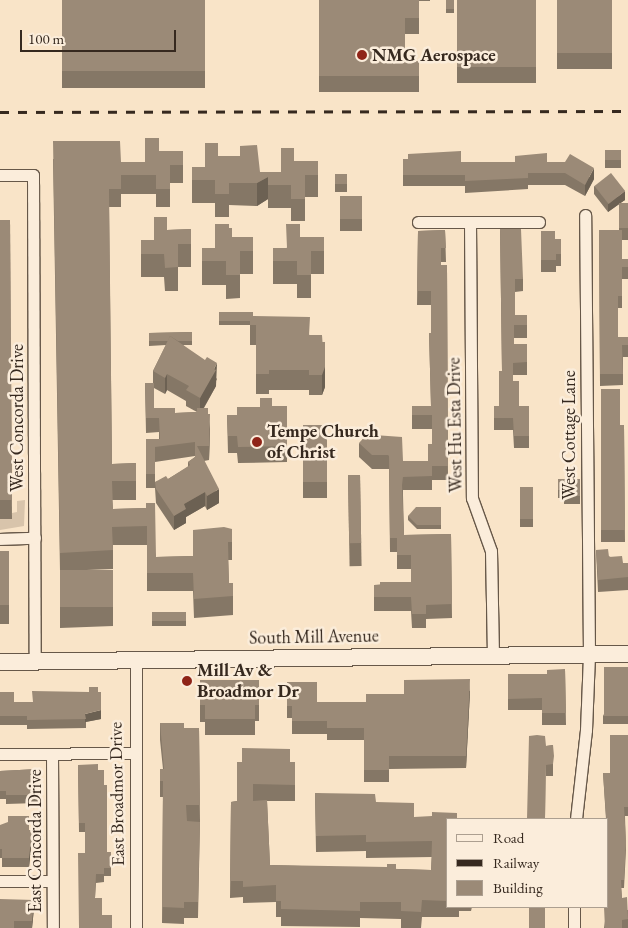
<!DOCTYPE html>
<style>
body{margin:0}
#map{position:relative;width:628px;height:928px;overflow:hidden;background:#f9e4c8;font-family:"EB Garamond",serif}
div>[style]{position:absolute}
.green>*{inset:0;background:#d8c4ab}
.roads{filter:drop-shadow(1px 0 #675849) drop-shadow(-1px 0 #675849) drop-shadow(0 1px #675849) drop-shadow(0 -1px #675849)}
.minor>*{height:11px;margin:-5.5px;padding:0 5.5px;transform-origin:5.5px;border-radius:5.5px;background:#fbeddb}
.secondary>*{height:16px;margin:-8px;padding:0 8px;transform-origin:8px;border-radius:8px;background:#fbeddb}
.rail>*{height:3px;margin-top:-1.5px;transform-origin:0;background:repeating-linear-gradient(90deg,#36291f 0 9px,transparent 0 18px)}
.wall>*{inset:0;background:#857766;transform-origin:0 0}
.shaded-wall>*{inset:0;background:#6c6153}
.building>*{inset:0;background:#9b8a77;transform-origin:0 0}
.dots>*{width:14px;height:14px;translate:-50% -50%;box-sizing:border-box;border:2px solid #fbeddb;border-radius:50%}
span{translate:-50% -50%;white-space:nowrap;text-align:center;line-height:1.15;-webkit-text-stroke:5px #fbeddb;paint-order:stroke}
.poi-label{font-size:18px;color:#36291f;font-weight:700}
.left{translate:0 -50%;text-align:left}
.street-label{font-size:18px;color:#36291f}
.legend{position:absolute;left:446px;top:818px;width:162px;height:90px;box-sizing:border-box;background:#fbeddb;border:1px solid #ac9f90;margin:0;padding:6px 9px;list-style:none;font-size:15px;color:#36291f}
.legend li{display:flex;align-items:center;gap:10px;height:25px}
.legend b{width:25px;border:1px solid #ac9f90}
.scale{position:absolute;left:20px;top:30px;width:156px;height:22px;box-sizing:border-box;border:2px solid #36291f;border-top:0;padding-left:6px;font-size:15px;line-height:18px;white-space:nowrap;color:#36291f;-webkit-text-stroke:4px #fbeddb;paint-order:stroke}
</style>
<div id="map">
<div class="green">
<div style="clip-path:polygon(25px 500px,24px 526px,0 530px,0 519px,12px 519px,12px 513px,17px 512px,17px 501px)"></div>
</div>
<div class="roads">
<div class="minor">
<div style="left:0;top:175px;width:33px"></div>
<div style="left:33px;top:175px;width:486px;rotate:89.8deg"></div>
<div style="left:418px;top:222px;width:121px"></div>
<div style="left:470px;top:222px;width:276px;rotate:89.6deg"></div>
<div style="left:472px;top:498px;width:56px;rotate:70.3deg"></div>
<div style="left:491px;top:551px;width:104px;rotate:88.9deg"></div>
<div style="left:0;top:539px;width:35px;rotate:-2deg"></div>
<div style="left:136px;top:660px;width:268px;rotate:90deg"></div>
<div style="left:0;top:754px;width:134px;rotate:-0.4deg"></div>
<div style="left:52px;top:754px;width:174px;rotate:89.7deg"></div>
<div style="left:576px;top:819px;width:90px;rotate:-83.6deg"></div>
<div style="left:586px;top:730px;width:76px;rotate:-87.7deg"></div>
<div style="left:589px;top:654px;width:439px;rotate:-90.5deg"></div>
<div style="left:0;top:881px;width:52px"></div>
<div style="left:574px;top:907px;width:21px;rotate:90deg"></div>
</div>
<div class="secondary">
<div style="left:0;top:662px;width:628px;rotate:-0.73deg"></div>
</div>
</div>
<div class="rail">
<div style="left:0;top:112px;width:628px;rotate:-0.09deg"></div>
</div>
<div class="wall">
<div style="left:62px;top:0;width:143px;height:88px"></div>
<div style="clip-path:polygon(319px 0,430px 0,430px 1px,419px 1px,419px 34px,405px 34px,405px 61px,419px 61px,419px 92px,319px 92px)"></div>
<div style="left:446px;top:0;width:8px;height:13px"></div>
<div style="left:457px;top:0;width:79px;height:83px"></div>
<div style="left:557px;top:0;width:55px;height:69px"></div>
<div style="left:605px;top:150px;width:16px;height:18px"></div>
<div style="clip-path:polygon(159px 151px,183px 151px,183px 183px,170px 183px,170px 207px,156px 207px,156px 194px,121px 194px,121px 207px,109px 207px,112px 464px,136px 463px,136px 500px,112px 500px,113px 509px,146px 508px,156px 557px,193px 556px,232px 529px,232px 560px,228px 560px,229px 583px,233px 583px,233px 615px,194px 618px,193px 591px,147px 591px,147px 545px,113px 545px,113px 569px,60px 571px,53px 159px,121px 162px,145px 162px)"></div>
<div style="clip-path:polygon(218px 156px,260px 172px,281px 172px,294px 161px,318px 161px,318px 197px,305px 197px,305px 221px,291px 221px,291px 208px,268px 208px,268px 199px,257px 206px,229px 205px,229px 217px,215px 217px,215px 203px,192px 203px,192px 167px,205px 167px)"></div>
<div style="clip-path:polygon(403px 159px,461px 162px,547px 162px,594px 179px,585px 196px,565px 185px,528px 185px,528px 189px,465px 193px,465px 186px,403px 186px)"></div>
<div style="left:335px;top:174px;width:12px;height:18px"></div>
<div style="clip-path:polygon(594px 186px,625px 200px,620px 203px,628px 203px,628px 240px,622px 240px,622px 259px,628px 259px,628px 279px,622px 279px,622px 308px,618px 308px,618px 337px,628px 337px,628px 357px,623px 357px,623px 385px,600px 386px,599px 230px,619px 230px,619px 204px,608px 212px,594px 194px)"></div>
<div style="left:340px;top:196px;width:22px;height:35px"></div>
<div style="clip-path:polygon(0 220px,10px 220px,12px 519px,0 519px)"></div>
<div style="clip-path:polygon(229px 228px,232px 237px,253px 237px,253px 274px,240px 274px,240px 298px,226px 299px,226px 285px,202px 285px,202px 248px,215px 248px)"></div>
<div style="clip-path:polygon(191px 229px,191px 267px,178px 267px,178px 291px,165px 291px,164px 277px,141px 277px,141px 240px,154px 240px,167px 230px)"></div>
<div style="clip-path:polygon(500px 229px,523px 279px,523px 291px,515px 292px,515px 315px,527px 315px,527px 338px,514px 338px,514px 344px,527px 344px,527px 375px,513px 375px,513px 381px,519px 406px,529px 406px,529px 448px,514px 448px,513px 430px,494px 430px,494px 406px,499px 406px,502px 371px)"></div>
<div style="clip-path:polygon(445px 230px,446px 262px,441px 262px,441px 265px,447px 265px,448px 480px,432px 480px,432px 490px,403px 490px,403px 495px,404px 535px,451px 534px,452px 618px,426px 619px,426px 628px,412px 628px,411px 611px,374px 611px,374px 585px,411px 582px,411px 569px,397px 569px,397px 552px,390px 552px,389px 469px,372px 469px,359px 457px,359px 443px,403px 461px,428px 461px,432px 444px,432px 429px,412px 429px,412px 406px,431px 406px,429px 333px,431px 333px,431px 305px,417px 305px,418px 231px)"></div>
<div style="clip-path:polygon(541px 231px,555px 239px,561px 239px,561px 266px,556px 266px,556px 272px,541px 272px)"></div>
<div style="clip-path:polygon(324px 237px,324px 274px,311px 274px,311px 298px,297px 298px,297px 284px,273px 284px,273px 248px,286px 248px)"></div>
<div style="clip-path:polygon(219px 312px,253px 316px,310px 335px,322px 335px,325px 387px,322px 395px,309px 395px,309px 390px,269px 390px,269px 394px,256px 394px,256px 345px,250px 345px,250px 325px,219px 325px)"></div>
<div style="clip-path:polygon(evenodd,192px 332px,192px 345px,183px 345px,217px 379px,216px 381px,216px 386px,204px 408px,208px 414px,210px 429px,209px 460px,204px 461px,219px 503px,207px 510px,205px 506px,186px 517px,186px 523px,174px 530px,156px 503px,155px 488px,146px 488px,146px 439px,159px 439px,159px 432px,146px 433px,145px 383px,153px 383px,153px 371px,166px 345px,149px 346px,149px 333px,192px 332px,154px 388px,165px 394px,167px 390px,186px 401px,186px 406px,197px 412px,175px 413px,154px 408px,154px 388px,192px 332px,195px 456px,195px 457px,188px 462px,188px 467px,168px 479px,155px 482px,155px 462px,195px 456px)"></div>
<div style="clip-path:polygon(601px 389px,620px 425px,624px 425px,625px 542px,601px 542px)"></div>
<div style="clip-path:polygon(272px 406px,287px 406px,287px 462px,238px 463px,237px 453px,228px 453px,227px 415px,237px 415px)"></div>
<div style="left:327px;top:425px;width:73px;height:24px;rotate:90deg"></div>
<div style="left:360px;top:475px;width:91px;height:12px;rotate:89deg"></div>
<div style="clip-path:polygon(558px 479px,580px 479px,580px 504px,564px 504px,564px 498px,558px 498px)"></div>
<div style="left:520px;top:487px;width:13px;height:40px"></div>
<div style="clip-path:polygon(441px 507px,441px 529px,417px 529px,408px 520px,408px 516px)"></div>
<div style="clip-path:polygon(596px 550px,623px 563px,628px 563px,628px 590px,598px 592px)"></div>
<div style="left:0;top:551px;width:9px;height:73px"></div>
<div style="clip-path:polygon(60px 571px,113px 607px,113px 626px,60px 628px)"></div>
<div style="left:152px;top:612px;width:34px;height:14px"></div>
<div style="clip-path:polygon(628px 667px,628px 724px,603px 724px,603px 716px)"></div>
<div style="clip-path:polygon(565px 669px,566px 725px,542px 725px,542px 710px,508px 710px,508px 674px,547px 674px)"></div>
<div style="clip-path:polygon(200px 680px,259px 680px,259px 721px,255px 721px,255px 735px,205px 735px,205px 722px,200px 722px)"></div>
<div style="clip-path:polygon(287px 682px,317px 702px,366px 702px,404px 694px,470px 691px,466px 768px,389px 769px,389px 782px,364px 782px,364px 740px,327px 740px,327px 734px,292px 734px,292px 718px,287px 718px)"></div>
<div style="clip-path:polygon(0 692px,14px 702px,101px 719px,86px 722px,86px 728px,27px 729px,27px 725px,0 725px)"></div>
<div style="clip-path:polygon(160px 723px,184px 728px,199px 728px,200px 822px,198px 918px,184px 918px,184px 924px,162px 923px,163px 797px,160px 797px,160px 769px,163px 769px,160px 740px)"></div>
<div style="clip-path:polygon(553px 745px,553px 776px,546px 776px,545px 819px,546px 746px)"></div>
<div style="clip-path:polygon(628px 748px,628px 816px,625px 816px,626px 850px,624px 888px,621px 888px,622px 898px,627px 910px,628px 910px,628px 928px,604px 928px,607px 907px,607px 819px,606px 819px,603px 773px,610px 773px)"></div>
<div style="clip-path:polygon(237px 762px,295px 762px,295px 801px,267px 801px,270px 865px,431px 870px,432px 857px,366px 858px,366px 851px,316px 852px,315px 793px,376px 802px,414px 817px,447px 819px,447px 907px,472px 907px,471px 911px,459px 911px,459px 917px,422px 917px,421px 928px,401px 928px,401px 919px,360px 918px,360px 927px,281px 926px,281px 917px,276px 917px,276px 902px,243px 903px,243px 897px,230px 898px,231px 802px,237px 801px)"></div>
<div style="clip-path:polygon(78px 765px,98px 770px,104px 785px,107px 852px,111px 852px,111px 876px,104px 876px,104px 882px,96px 883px,95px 898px,102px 915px,79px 928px,85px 853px,85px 832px,79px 832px)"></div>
<div style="clip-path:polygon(38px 769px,38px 803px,6px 804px,6px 799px,0 799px,0 771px)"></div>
<div style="clip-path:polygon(0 825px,29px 830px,32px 839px,29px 867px,2px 867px,2px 858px,0 858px)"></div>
<div style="clip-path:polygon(34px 908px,32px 928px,0 928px)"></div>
</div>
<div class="shaded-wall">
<div style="clip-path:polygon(594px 168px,594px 179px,585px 196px,585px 185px)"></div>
<div style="clip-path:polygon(268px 177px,268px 199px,257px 206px,257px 183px)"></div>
<div style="clip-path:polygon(625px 191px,625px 200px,608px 212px,608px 204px)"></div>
<div style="clip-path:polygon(325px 342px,325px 387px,322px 395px,322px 375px)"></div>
<div style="clip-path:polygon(217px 363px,216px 386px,200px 414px,200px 398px)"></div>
<div style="clip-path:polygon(167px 374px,167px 390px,165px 394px,165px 378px)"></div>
<div style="clip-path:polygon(210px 414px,210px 429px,209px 460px,209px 446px)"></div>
<div style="clip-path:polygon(219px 489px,219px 503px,207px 510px,207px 496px)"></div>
<div style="clip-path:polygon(205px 492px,205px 506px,186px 517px,186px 523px,174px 530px,174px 516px,184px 504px)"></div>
<div style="clip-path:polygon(470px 679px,470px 691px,466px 768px,466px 756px)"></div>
<div style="clip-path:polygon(101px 710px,101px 719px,85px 722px,85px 714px)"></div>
<div style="clip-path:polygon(32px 830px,32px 839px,29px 867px,29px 858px)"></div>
<div style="clip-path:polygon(34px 900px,34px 908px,32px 928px,32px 921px)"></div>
</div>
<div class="building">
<div style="left:62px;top:0;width:143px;height:71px"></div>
<div style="clip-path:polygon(319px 0,419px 0,419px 18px,405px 18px,405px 61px,419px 61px,419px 76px,319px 76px)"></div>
<div style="left:446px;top:0;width:8px;height:9px"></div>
<div style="left:457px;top:0;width:79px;height:67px"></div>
<div style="left:557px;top:0;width:55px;height:53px"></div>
<div style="clip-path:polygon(145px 138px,159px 138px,159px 151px,183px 151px,183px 165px,170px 165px,170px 189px,156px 189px,156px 175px,121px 175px,121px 189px,109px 189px,112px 464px,136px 463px,136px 481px,112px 481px,113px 509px,146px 508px,146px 503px,155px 503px,156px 557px,193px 556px,193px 530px,224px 527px,232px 529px,232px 542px,228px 542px,229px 583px,233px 583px,233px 596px,194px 599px,193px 573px,147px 573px,147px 526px,112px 527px,113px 550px,60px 553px,53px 141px,120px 141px,121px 162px,145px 162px)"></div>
<div style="clip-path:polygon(205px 143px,218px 143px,218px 156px,240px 156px,240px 146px,257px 145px,260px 172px,281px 172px,281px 148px,294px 148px,294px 161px,318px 161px,318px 175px,305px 175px,305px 199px,291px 199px,291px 185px,268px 185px,268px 177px,257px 183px,229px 183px,229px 194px,215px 194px,215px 180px,192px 180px,192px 167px,205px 167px)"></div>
<div style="left:605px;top:150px;width:16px;height:10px"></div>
<div style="clip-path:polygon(461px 151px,461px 162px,515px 162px,515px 156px,547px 153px,547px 162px,565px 162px,570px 154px,594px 168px,585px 185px,565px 173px,528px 173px,528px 178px,465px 181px,465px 175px,403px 175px,403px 159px,408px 159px,408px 154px)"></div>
<div style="left:611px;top:173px;width:23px;height:21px;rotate:52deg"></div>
<div style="left:335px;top:174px;width:12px;height:10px"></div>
<div style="left:340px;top:196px;width:22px;height:23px"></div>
<div style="left:619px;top:203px;width:9px;height:25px"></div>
<div style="clip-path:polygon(154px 217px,167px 217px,167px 230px,191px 229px,191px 244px,178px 244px,178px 267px,165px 268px,164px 254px,141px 254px,141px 240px,154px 240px)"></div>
<div style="clip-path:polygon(0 220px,10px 220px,12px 500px,0 500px)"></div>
<div style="clip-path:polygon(215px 224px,229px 224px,229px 237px,253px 237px,253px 251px,240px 251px,240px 275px,226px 275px,226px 261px,202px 261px,202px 248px,215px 248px)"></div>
<div style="clip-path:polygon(286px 224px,300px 224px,300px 237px,324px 237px,324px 251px,311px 251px,311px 275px,297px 275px,297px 261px,273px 261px,273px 248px,287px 248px)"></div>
<div style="left:229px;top:228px;width:3px;height:9px"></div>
<div style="clip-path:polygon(500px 229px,521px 229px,523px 279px,515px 279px,515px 315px,527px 315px,527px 325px,514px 325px,514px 344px,527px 344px,527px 362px,513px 363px,513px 381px,519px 381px,519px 406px,529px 406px,529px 436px,514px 436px,513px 418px,494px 418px,494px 406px,499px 406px,499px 371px,502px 371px)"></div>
<div style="clip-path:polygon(445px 230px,446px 248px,441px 248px,441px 265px,447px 265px,448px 466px,432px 466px,432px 476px,403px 477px,402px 485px,404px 535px,451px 534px,452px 604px,426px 605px,426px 614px,412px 614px,411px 597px,374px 597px,374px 585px,380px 585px,380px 582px,411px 582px,411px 555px,397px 555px,397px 538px,390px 538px,389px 455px,372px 455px,359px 443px,370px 431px,374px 435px,402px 437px,403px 461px,428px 461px,428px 444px,432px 444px,432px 415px,412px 415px,412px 406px,431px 406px,429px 333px,431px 333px,431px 291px,417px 291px,418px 231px)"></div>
<div style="clip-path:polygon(599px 230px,622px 230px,622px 259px,628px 259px,628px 267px,622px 267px,622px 296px,618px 296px,618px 337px,628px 337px,628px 345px,622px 345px,623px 374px,600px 374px)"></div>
<div style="clip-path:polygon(541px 231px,555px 231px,555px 239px,561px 239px,561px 254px,556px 254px,556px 260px,541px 260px)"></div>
<div style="clip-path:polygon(219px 312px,253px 312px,253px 316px,250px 316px,250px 321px,219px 321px)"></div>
<div style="clip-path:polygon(250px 316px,310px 317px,309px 335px,322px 335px,322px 342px,325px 342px,325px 367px,322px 375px,309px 375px,309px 370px,269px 370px,269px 374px,256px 374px,256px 325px,250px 325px)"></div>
<div style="clip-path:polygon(192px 332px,192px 341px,178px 341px,170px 336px,168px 341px,149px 341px,149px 333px)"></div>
<div style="clip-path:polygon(170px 336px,205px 360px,207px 357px,217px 363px,214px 369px,216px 370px,200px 398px,186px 390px,189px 386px,167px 374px,165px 378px,153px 371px)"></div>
<div style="clip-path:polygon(145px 383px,154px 383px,154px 408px,175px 408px,175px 413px,197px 412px,197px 408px,208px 408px,208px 414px,210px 414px,209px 446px,197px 446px,219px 489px,207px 496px,205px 492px,184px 504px,186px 509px,174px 516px,156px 489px,155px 482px,166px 476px,168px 479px,190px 465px,188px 462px,195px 457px,195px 442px,155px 447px,155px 474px,146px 474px,146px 439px,160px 439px,159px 418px,146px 418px)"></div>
<div style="clip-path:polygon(601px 389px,620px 389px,620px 425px,624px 425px,625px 530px,601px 530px)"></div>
<div style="clip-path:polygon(260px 398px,272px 398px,272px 406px,287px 406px,287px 446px,238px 447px,237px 436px,228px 436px,227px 415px,237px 415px,237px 407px,260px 407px)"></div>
<div style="left:327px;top:425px;width:57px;height:24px;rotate:90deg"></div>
<div style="left:360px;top:475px;width:68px;height:12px;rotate:89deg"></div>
<div style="clip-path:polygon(558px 479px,580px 479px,580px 496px,564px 496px,564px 490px,558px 490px)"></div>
<div style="left:520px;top:487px;width:13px;height:32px"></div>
<div style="clip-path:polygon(416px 507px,441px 507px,441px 525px,417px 525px,408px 516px)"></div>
<div style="clip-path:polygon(608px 549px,609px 557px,622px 556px,623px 563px,628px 563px,628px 577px,598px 580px,596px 550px)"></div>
<div style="left:0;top:551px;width:9px;height:54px"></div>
<div style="left:113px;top:570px;width:37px;height:53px;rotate:90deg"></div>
<div style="left:152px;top:612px;width:34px;height:9px"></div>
<div style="left:604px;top:667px;width:24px;height:49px"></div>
<div style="clip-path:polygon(565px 669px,566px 713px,542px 713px,542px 698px,508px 699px,508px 674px,547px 674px,547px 670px)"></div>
<div style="clip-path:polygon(470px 679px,466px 756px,389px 756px,389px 770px,364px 770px,364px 728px,327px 728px,327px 721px,292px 721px,292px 706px,287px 706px,287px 682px,317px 682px,317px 702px,366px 702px,366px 694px,404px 694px,404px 680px)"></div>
<div style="clip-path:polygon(200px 680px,259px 680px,259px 705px,255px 705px,255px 719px,205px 719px,205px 705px,200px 705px)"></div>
<div style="clip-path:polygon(89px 687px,98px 687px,98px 692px,101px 692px,101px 710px,85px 714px,86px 719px,27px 720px,27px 716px,0 716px,0 692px,14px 692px,14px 702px,33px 702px,32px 691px,89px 692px)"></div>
<div style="clip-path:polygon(160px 723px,184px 723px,184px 728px,199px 728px,200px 805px,186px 805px,187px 821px,200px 822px,198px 902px,184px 902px,184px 908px,162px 907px,163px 781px,160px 781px,160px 769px,164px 769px)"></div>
<div style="clip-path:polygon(537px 735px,545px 736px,546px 746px,553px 745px,554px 756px,553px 764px,546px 765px,545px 819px,527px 819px,529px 736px)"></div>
<div style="clip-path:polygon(610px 735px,628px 735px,628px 807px,624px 807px,626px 842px,624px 880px,621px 880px,622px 898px,627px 897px,628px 919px,622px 920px,622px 928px,605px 928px,604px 907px,607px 907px,607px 830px,603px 773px,610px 773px)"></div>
<div style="clip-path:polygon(242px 748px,290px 749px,290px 762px,295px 762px,295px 785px,253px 784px,253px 801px,267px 800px,270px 865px,387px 867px,387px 864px,396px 864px,396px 869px,431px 870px,432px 841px,366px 842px,366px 835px,316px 836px,315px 793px,375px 794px,376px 802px,414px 803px,414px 817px,432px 816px,432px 812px,457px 813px,457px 818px,472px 818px,472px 819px,447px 819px,447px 901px,422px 900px,421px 912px,401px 911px,401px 902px,360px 902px,360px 911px,281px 909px,281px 901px,276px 901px,276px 885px,243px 887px,243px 881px,230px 881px,231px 802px,237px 801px,237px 762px,242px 762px)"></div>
<div style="clip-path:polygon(98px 764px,98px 770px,104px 770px,104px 785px,107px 785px,107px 852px,111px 852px,111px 868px,104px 868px,104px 874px,96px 874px,95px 898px,102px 898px,102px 915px,112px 915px,112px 928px,79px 928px,78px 853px,85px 853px,85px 823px,79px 823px,78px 765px)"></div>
<div style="clip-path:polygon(38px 769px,38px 795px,6px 795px,6px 791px,0 791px,0 771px)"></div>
<div style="clip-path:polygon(8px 816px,29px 816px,29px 830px,32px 830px,29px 858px,2px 858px,2px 849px,0 849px,0 825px,8px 822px)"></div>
<div style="clip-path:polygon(0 899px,34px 900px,32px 921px,14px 921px,14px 928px,0 928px)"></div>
<div style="left:529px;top:907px;width:16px;height:21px"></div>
</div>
<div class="dots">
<div style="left:362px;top:55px;background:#8f2418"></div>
<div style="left:257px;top:442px;background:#8f2418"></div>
<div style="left:187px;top:681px;background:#8f2418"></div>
</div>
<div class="poi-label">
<span class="left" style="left:372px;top:55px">NMG Aerospace</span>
<span class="left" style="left:267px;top:442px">Tempe Church<br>of Christ</span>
<span class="left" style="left:197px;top:681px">Mill Av &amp;<br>Broadmor Dr</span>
</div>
<div class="street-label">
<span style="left:17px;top:418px;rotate:-90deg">West Concorda Drive</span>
<span style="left:455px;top:425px;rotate:-91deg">West Hu Esta Drive</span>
<span style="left:569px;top:435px;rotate:-90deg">West Cottage Lane</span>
<span style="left:314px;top:637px;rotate:-1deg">South Mill Avenue</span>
<span style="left:117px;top:794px;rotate:-91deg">East Broadmor Drive</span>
<span style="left:35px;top:841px;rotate:-90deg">East Concorda Drive</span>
</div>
<ul class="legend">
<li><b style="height:6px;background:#fbeddb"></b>Road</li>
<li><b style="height:6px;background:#36291f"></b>Railway</li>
<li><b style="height:14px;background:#9b8a77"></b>Building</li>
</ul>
<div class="scale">100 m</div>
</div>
